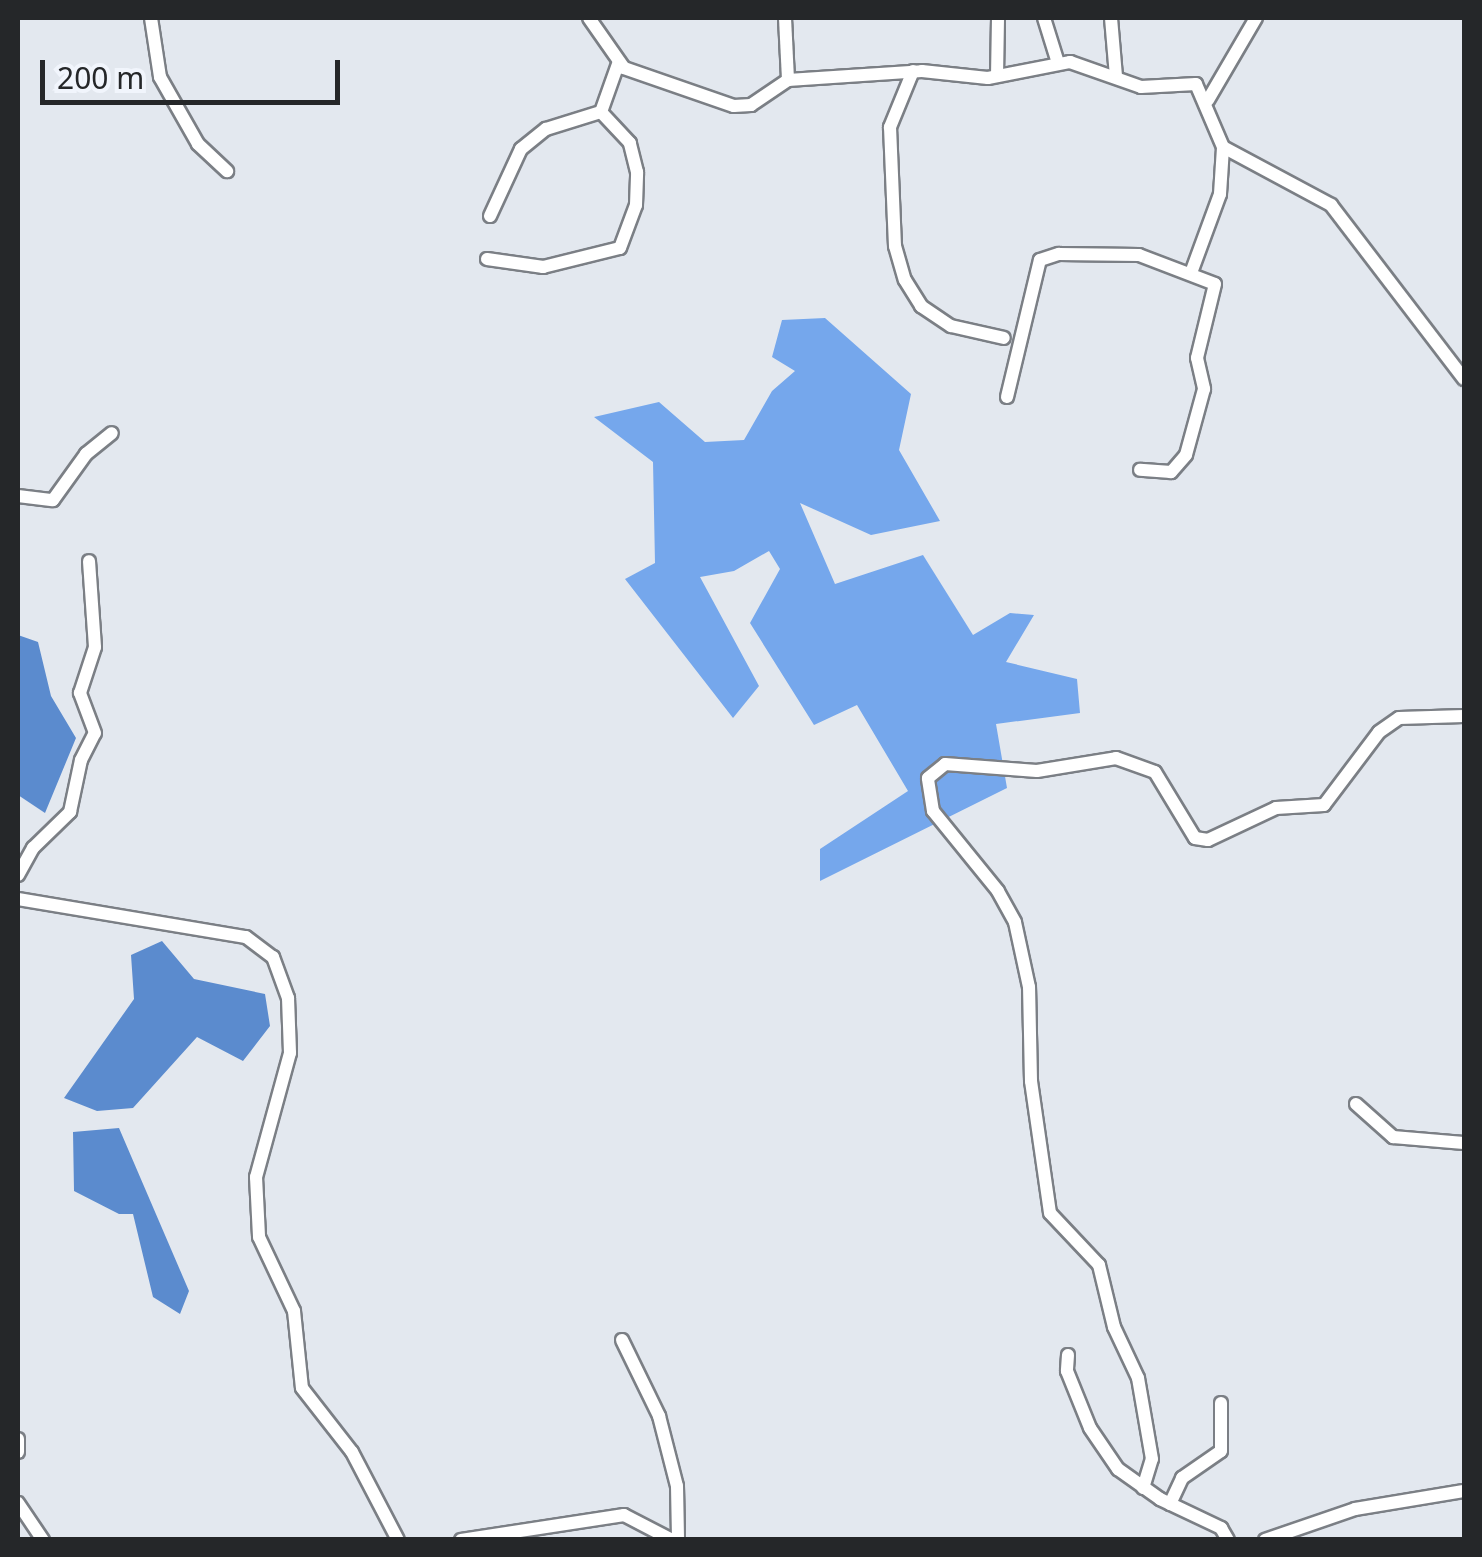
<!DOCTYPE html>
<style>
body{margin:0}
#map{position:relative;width:1482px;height:1557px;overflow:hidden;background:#e3e8ef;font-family:"Noto Sans",sans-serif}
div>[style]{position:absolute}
.forest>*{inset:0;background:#75a7ec}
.water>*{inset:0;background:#5b8bce}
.roads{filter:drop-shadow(2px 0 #7b7f85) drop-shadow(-2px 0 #7b7f85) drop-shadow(0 2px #7b7f85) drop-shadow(0 -2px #7b7f85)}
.minor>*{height:12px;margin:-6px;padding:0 6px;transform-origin:6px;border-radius:6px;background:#fff}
span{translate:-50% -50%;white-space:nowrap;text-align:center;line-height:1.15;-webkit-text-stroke:9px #f1f5fc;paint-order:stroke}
.frame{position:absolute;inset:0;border:20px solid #252729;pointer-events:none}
.scale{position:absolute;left:40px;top:60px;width:300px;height:45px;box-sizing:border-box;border:5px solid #252729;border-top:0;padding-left:12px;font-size:30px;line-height:35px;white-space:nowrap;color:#252729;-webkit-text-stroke:8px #f1f5fc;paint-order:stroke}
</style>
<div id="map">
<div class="forest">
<div style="clip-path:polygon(825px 318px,911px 394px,899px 450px,940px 521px,871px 535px,800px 503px,835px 584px,923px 555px,973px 635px,1010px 613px,1034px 615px,1006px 662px,1077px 679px,1080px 713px,996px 724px,1007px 788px,820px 881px,820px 849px,908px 791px,857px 705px,814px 725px,750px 623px,780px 569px,769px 551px,734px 571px,700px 577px,759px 686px,733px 718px,625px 579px,655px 563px,653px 462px,594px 417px,659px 402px,705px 442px,744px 440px,772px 391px,795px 371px,772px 357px,782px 320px)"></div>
</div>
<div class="water">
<div style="clip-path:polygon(18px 635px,38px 642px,51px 696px,76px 738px,45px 813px,18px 795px)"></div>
<div style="clip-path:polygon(162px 941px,194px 979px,265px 994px,270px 1026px,243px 1061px,197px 1037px,133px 1108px,97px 1111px,64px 1098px,134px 999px,131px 955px)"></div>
<div style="clip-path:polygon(119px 1128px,189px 1291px,180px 1314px,153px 1297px,133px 1214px,119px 1214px,74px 1191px,73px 1132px)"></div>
</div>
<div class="roads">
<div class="minor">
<div style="left:151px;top:18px;width:60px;rotate:81.3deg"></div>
<div style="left:160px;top:77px;width:77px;rotate:60.4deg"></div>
<div style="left:198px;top:144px;width:40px;rotate:43deg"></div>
<div style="left:589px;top:18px;width:61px;rotate:55deg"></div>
<div style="left:624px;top:68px;width:116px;rotate:19.1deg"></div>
<div style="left:734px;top:106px;width:17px;rotate:-3deg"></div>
<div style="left:751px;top:105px;width:45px;rotate:-34deg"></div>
<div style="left:788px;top:80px;width:134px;rotate:-3.8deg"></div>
<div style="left:922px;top:71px;width:66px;rotate:6.1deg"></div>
<div style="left:988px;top:78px;width:84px;rotate:-11deg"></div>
<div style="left:1070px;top:62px;width:75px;rotate:19.4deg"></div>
<div style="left:1141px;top:87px;width:55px;rotate:-3.1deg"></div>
<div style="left:1196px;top:84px;width:69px;rotate:66.8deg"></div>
<div style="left:1223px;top:147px;width:123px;rotate:28.2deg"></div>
<div style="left:1331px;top:205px;width:219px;rotate:52.6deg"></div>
<div style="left:785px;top:18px;width:62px;rotate:87.2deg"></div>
<div style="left:1044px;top:18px;width:47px;rotate:72.7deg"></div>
<div style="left:1111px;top:18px;width:58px;rotate:85.1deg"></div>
<div style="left:913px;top:71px;width:61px;rotate:112.3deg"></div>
<div style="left:890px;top:127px;width:119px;rotate:87.6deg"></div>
<div style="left:895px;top:246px;width:35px;rotate:74deg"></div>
<div style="left:905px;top:280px;width:31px;rotate:58deg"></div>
<div style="left:921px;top:306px;width:36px;rotate:34deg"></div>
<div style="left:951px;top:326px;width:54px;rotate:12.8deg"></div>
<div style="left:997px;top:76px;width:58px;rotate:-89deg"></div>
<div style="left:1208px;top:100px;width:95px;rotate:-59.7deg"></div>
<div style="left:490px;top:216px;width:74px;rotate:-65.2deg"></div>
<div style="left:521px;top:149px;width:32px;rotate:-39deg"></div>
<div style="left:546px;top:129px;width:58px;rotate:-17.2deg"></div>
<div style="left:601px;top:112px;width:51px;rotate:-70.5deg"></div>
<div style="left:487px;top:259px;width:57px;rotate:8.1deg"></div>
<div style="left:543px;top:267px;width:79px;rotate:-13.9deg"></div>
<div style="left:620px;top:248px;width:46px;rotate:-69.6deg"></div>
<div style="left:636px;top:205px;width:33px;rotate:-88deg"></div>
<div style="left:637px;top:172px;width:30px;rotate:-104deg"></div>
<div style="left:630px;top:143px;width:42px;rotate:-133.1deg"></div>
<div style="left:1191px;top:273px;width:84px;rotate:-69.8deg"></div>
<div style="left:1220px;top:194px;width:47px;rotate:-86.3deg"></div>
<div style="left:1007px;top:397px;width:141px;rotate:-76.5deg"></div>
<div style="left:1040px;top:260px;width:20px;rotate:-18deg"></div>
<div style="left:1059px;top:254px;width:80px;rotate:0.7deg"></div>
<div style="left:1139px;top:255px;width:81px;rotate:20.9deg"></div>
<div style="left:1215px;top:284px;width:76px;rotate:103.7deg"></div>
<div style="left:1197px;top:358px;width:32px;rotate:77deg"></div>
<div style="left:1204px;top:389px;width:68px;rotate:105.3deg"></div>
<div style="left:1186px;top:455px;width:23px;rotate:131deg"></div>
<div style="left:1171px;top:472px;width:31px;rotate:-176deg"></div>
<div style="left:18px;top:496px;width:35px;rotate:7deg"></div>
<div style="left:53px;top:500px;width:57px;rotate:-54.3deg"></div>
<div style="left:86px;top:454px;width:33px;rotate:-39deg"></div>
<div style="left:18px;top:875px;width:31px;rotate:-61deg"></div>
<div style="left:33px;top:848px;width:52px;rotate:-44.2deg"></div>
<div style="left:70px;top:812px;width:53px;rotate:-78.1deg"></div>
<div style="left:81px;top:760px;width:30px;rotate:-63deg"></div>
<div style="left:95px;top:733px;width:43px;rotate:-110.6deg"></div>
<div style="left:80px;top:693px;width:48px;rotate:-71.9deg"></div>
<div style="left:95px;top:647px;width:86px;rotate:-94deg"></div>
<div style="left:18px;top:899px;width:231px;rotate:9.5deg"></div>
<div style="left:246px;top:937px;width:34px;rotate:37deg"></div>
<div style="left:273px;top:957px;width:44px;rotate:69.9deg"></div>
<div style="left:288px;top:998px;width:55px;rotate:87.9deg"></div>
<div style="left:290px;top:1053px;width:129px;rotate:105.3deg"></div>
<div style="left:256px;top:1177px;width:60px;rotate:87.1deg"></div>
<div style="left:259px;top:1237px;width:82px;rotate:64.7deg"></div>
<div style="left:294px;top:1311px;width:77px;rotate:84.1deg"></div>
<div style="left:302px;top:1388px;width:81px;rotate:52deg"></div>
<div style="left:352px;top:1452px;width:99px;rotate:62.4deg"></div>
<div style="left:1356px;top:1104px;width:50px;rotate:41.7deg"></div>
<div style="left:1393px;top:1137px;width:71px;rotate:4.8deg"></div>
<div style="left:622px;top:1340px;width:85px;rotate:64deg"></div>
<div style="left:659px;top:1416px;width:72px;rotate:75.6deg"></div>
<div style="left:677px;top:1486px;width:54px;rotate:88.9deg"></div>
<div style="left:1068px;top:1355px;width:16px;rotate:94deg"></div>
<div style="left:1067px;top:1371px;width:61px;rotate:68deg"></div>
<div style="left:1090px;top:1428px;width:50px;rotate:55.7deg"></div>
<div style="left:1118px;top:1469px;width:52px;rotate:35.5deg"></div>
<div style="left:1160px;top:1499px;width:68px;rotate:25.4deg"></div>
<div style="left:1221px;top:1528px;width:14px;rotate:60deg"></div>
<div style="left:18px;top:1439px;width:13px;rotate:90deg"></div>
<div style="left:1143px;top:1488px;width:30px;rotate:-73deg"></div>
<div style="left:1152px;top:1459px;width:82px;rotate:-99.8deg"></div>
<div style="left:1138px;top:1378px;width:56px;rotate:-115.2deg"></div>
<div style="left:1114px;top:1327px;width:64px;rotate:-103.6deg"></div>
<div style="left:1099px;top:1265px;width:71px;rotate:-133.3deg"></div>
<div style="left:1050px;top:1213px;width:133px;rotate:-98.2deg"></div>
<div style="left:1031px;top:1081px;width:94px;rotate:-91.2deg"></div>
<div style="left:1029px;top:987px;width:66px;rotate:-102.2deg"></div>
<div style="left:1015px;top:922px;width:35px;rotate:-119deg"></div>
<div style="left:998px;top:891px;width:103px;rotate:-129.1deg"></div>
<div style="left:933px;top:811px;width:33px;rotate:-99deg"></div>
<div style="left:928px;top:778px;width:22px;rotate:-39deg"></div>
<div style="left:945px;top:764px;width:92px;rotate:4.4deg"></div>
<div style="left:1037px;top:771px;width:80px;rotate:-9.3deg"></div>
<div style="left:1116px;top:758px;width:41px;rotate:19.7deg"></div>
<div style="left:1155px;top:772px;width:77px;rotate:58.8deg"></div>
<div style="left:1195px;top:838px;width:13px;rotate:9deg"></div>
<div style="left:1208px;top:840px;width:75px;rotate:-25.2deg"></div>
<div style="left:1276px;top:808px;width:48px;rotate:-3.6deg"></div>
<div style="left:1324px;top:805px;width:91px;rotate:-53deg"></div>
<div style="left:1379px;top:732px;width:24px;rotate:-35deg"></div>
<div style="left:1399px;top:718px;width:65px;rotate:-1.8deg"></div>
<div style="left:18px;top:1503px;width:45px;rotate:56deg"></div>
<div style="left:1170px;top:1504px;width:29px;rotate:-65deg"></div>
<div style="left:1182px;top:1478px;width:47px;rotate:-34.7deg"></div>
<div style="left:1221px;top:1451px;width:48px;rotate:-90deg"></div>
<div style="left:461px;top:1540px;width:165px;rotate:-8.7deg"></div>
<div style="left:624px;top:1515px;width:54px;rotate:27.5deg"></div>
<div style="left:1265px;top:1540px;width:95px;rotate:-19deg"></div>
<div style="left:1355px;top:1509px;width:110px;rotate:-9.4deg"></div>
</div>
</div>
<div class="frame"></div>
<div class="scale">200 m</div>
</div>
